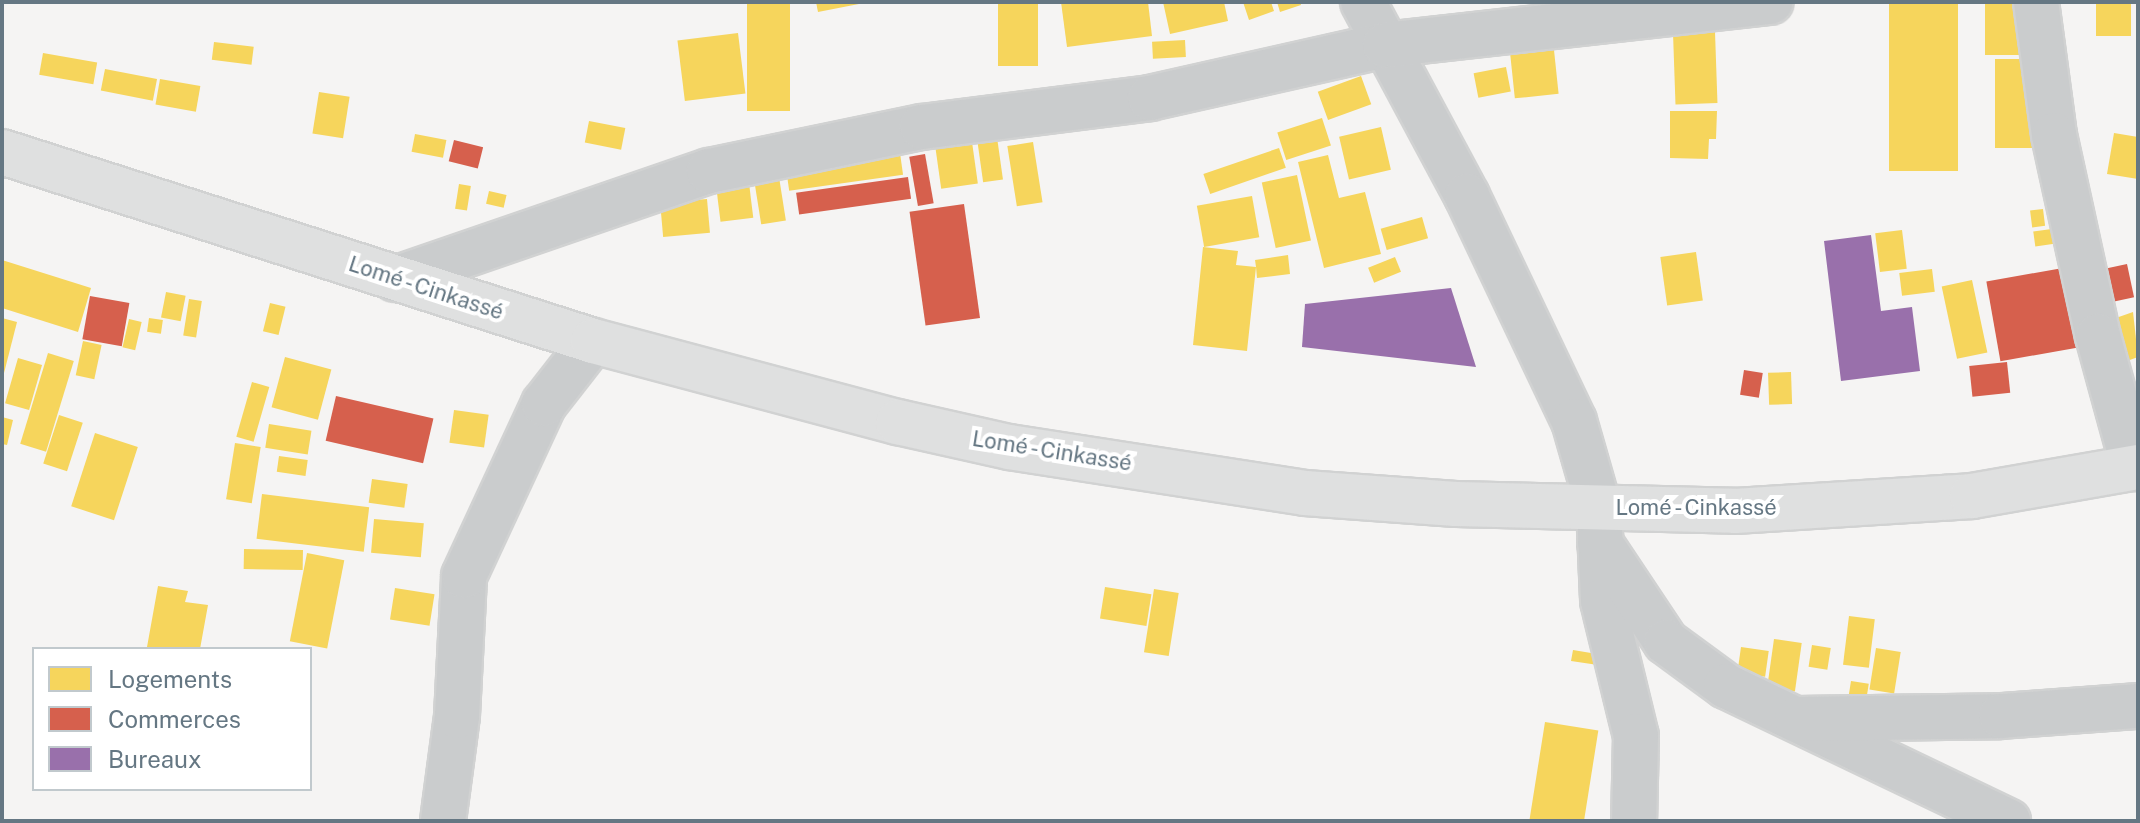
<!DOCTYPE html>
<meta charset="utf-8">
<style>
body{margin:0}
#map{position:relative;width:2140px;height:823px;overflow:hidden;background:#f5f4f3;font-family:"Public Sans",sans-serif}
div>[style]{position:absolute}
.homes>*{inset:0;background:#f6d55c;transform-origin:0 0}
.shops>*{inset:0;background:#d6604d;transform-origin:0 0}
.offices>*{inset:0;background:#9970ab}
.roads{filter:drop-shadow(2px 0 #d1d2d2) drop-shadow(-2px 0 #d1d2d2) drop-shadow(0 2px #d1d2d2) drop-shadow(0 -2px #d1d2d2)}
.minor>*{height:44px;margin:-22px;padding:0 22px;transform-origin:22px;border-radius:22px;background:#cacccd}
.trunk>*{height:44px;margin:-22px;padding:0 22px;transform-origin:22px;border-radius:22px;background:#dfe0e0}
span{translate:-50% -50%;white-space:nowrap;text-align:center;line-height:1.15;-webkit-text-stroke:8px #fff;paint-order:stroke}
.street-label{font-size:22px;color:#657783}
.frame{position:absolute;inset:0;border:4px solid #657783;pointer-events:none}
.legend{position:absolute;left:32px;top:647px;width:280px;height:144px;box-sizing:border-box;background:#fff;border:2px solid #c1c9cd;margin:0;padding:10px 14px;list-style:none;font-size:24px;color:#657783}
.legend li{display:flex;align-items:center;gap:16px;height:40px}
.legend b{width:40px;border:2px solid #c1c9cd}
</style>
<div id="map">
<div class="homes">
<div style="left:747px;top:2px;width:43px;height:109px"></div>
<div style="clip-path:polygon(816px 2px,864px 2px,864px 3px,818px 12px)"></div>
<div style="left:998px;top:2px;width:40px;height:64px"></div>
<div style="clip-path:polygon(1061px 2px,1148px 2px,1152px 36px,1067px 47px)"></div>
<div style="clip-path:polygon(1163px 2px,1224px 2px,1228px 21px,1170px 34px)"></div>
<div style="clip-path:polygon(1243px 2px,1271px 2px,1274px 11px,1249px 20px)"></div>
<div style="clip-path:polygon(1277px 2px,1300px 2px,1301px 5px,1280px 12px)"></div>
<div style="left:1889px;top:2px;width:69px;height:169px"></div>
<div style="left:1985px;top:2px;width:44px;height:53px"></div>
<div style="left:2096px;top:2px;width:35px;height:34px"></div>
<div style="left:1715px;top:32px;width:71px;height:42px;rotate:88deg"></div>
<div style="left:738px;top:33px;width:61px;height:61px;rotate:83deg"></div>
<div style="left:1185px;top:40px;width:17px;height:33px;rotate:87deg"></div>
<div style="left:214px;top:42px;width:40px;height:18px;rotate:7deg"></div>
<div style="left:1554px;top:50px;width:44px;height:44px;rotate:84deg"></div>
<div style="left:43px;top:53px;width:55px;height:22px;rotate:10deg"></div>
<div style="left:1995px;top:59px;width:39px;height:89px"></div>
<div style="left:1506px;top:67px;width:25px;height:33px;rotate:79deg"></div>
<div style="left:105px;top:69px;width:53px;height:22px;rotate:11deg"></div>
<div style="left:1361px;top:76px;width:30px;height:46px;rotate:70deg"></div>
<div style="left:160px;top:79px;width:41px;height:26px;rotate:10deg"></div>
<div style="left:319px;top:92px;width:31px;height:42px;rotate:9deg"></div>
<div style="clip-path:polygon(1670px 111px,1717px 111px,1716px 139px,1709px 139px,1708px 159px,1670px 158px)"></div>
<div style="left:1322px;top:118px;width:29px;height:47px;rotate:72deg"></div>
<div style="left:589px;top:121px;width:37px;height:22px;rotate:11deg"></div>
<div style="left:1381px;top:127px;width:44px;height:43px;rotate:77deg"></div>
<div style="left:996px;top:130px;width:50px;height:20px;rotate:82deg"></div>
<div style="clip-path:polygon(2114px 133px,2138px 137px,2138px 179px,2107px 174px)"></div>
<div style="left:415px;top:134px;width:32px;height:18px;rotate:11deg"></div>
<div style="left:972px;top:142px;width:42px;height:37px;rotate:82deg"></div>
<div style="left:1033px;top:142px;width:61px;height:26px;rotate:81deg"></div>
<div style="left:1279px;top:148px;width:21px;height:80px;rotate:71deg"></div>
<div style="left:900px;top:153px;width:22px;height:115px;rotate:82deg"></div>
<div style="clip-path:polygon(1328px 155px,1339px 198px,1365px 192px,1381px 254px,1324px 268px,1298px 162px)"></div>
<div style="left:1297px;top:175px;width:67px;height:36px;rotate:78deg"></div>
<div style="left:779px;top:177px;width:44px;height:25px;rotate:81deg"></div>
<div style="left:749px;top:183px;width:35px;height:33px;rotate:83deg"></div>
<div style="left:459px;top:184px;width:12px;height:25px;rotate:9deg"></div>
<div style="left:489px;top:191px;width:18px;height:13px;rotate:13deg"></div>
<div style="left:1252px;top:196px;width:42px;height:56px;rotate:80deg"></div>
<div style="left:707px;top:199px;width:34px;height:47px;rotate:85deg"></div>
<div style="left:2043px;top:209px;width:17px;height:13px;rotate:83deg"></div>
<div style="left:1422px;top:217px;width:22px;height:43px;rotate:74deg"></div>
<div style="left:2059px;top:228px;width:15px;height:26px;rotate:82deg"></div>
<div style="left:1902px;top:230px;width:39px;height:27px;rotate:83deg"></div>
<div style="clip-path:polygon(1203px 247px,1238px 251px,1236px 265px,1256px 267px,1255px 260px,1288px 255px,1290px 274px,1257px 278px,1256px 267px,1247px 351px,1193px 345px)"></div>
<div style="left:1696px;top:252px;width:49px;height:36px;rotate:82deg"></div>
<div style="left:1395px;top:257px;width:16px;height:29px;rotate:68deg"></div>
<div style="clip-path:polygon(2px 260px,91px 288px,78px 332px,2px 308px)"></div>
<div style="left:1932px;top:269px;width:23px;height:33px;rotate:83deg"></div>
<div style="left:1972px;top:280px;width:74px;height:31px;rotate:78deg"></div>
<div style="left:166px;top:292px;width:20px;height:26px;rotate:11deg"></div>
<div style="left:189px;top:299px;width:13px;height:37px;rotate:9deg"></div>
<div style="left:270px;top:303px;width:16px;height:29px;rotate:14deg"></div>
<div style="clip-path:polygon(2133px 312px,2138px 357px,2127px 361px,2113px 319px)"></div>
<div style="clip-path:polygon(2px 318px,17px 322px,3px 377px,2px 377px)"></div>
<div style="left:149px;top:318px;width:14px;height:14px;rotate:8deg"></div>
<div style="left:129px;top:319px;width:13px;height:29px;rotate:13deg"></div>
<div style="left:83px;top:341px;width:19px;height:35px;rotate:12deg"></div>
<div style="left:48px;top:353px;width:27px;height:95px;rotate:17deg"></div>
<div style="left:285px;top:357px;width:48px;height:52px;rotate:15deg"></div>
<div style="left:18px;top:358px;width:25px;height:47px;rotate:16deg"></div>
<div style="left:1791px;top:372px;width:32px;height:23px;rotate:88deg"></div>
<div style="left:252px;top:382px;width:18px;height:57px;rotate:16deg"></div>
<div style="left:454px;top:410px;width:35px;height:33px;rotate:8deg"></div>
<div style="left:59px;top:415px;width:25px;height:51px;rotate:18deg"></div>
<div style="clip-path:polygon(2px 417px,13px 420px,7px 445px,2px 444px)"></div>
<div style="left:269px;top:424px;width:43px;height:24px;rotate:9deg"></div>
<div style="left:95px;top:433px;width:45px;height:77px;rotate:18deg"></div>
<div style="left:235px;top:443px;width:26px;height:57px;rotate:9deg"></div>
<div style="left:279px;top:456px;width:29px;height:16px;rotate:8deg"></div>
<div style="left:372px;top:479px;width:36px;height:24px;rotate:8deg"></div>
<div style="left:262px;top:494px;width:108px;height:45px;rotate:7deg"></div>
<div style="left:374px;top:519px;width:50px;height:34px;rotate:5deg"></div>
<div style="left:244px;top:549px;width:59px;height:20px;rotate:1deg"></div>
<div style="left:307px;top:553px;width:38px;height:90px;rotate:11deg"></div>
<div style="clip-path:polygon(158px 586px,188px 591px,185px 602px,208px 605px,200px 649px,147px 647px)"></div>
<div style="left:1105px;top:587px;width:47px;height:32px;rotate:9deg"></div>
<div style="left:395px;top:588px;width:40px;height:32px;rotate:9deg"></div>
<div style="left:1154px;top:589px;width:25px;height:64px;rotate:9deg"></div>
<div style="left:1849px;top:616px;width:26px;height:49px;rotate:7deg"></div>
<div style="clip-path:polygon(1593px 639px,1598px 665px,1571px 661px,1573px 650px,1591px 653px)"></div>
<div style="left:1774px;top:639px;width:28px;height:49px;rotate:8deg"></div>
<div style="left:1812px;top:645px;width:19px;height:22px;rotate:9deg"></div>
<div style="left:1741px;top:647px;width:28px;height:26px;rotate:8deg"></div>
<div style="left:1876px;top:648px;width:25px;height:42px;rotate:9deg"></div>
<div style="left:1851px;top:681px;width:18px;height:22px;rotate:9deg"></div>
<div style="left:1545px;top:722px;width:54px;height:100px;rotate:9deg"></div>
</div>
<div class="shops">
<div style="left:454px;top:140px;width:30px;height:22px;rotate:14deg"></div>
<div style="left:925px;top:154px;width:50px;height:16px;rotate:80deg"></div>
<div style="left:908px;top:177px;width:22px;height:113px;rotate:82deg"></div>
<div style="left:964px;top:204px;width:115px;height:55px;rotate:82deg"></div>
<div style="left:2127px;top:264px;width:34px;height:25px;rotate:78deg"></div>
<div style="left:2074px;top:266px;width:81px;height:89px;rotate:80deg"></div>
<div style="left:90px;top:296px;width:40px;height:44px;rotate:10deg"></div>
<div style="left:2007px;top:362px;width:31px;height:38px;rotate:84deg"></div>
<div style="left:1744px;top:370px;width:19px;height:25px;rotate:9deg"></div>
<div style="left:336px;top:396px;width:100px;height:46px;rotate:13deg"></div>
</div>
<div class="offices">
<div style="clip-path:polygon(1871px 235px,1881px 311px,1912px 307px,1920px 371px,1841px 381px,1824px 241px)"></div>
<div style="clip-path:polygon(1451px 288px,1476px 367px,1302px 347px,1305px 304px)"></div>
</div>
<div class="roads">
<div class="minor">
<div style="left:1363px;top:2px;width:220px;rotate:61.8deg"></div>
<div style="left:1467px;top:196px;width:249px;rotate:64.6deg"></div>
<div style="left:1574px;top:421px;width:91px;rotate:74deg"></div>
<div style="left:1599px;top:508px;width:93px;rotate:87.5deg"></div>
<div style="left:1603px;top:601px;width:139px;rotate:76.3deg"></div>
<div style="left:1636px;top:736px;width:85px;rotate:91.3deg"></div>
<div style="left:2036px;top:2px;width:134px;rotate:82.3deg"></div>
<div style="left:2054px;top:135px;width:206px;rotate:77.7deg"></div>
<div style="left:2098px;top:336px;width:137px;rotate:74.7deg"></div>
<div style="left:395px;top:279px;width:332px;rotate:-19deg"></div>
<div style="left:709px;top:171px;width:217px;rotate:-11.7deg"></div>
<div style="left:922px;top:127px;width:230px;rotate:-7.2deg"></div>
<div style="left:1150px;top:98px;width:241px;rotate:-12.7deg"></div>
<div style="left:1385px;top:45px;width:388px;rotate:-6.4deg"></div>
<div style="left:1600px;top:543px;width:119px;rotate:56.3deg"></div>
<div style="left:1666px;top:642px;width:74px;rotate:36.3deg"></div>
<div style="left:1726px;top:686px;width:313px;rotate:25.6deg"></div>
<div style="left:1797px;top:719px;width:204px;rotate:-0.8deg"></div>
<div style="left:2001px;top:716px;width:137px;rotate:-4.2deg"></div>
<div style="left:443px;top:821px;width:106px;rotate:-82.4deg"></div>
<div style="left:457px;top:716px;width:140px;rotate:-87.1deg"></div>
<div style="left:464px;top:576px;width:190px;rotate:-65.1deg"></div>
<div style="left:544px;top:404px;width:80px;rotate:-52.1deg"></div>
</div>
<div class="trunk">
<div style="left:2px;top:152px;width:620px;rotate:17.73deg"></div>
<div style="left:593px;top:341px;width:316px;rotate:14.9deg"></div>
<div style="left:898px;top:422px;width:114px;rotate:12.7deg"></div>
<div style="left:1009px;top:447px;width:300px;rotate:8.8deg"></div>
<div style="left:1305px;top:493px;width:151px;rotate:4.2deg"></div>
<div style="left:1456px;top:504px;width:279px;rotate:1.4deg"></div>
<div style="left:1735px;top:511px;width:237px;rotate:-3.6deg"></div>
<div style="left:1972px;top:496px;width:169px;rotate:-9.9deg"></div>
</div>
</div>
<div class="street-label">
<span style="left:426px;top:288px;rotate:18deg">Lomé - Cinkassé</span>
<span style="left:1052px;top:451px;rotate:9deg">Lomé - Cinkassé</span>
<span style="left:1696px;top:508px">Lomé - Cinkassé</span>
</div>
<div class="frame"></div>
<ul class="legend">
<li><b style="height:22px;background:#f6d55c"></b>Logements</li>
<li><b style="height:22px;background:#d6604d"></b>Commerces</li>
<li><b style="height:22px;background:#9970ab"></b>Bureaux</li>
</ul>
</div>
